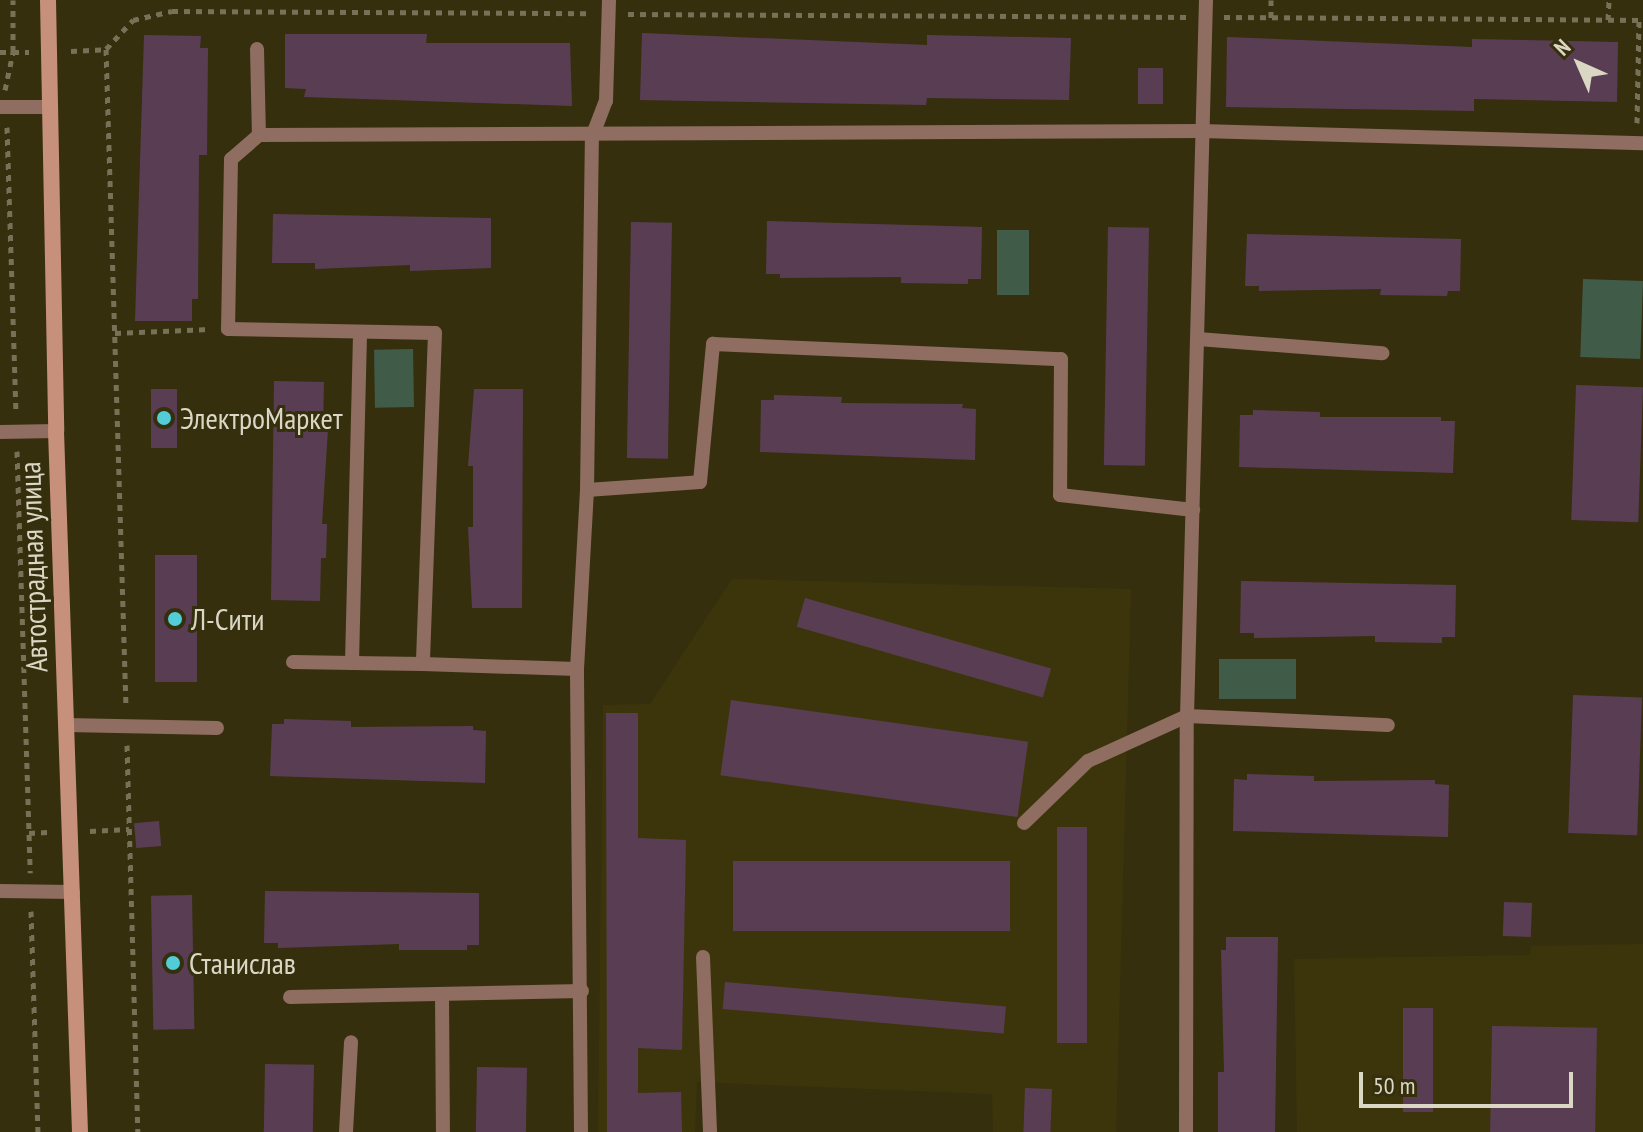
<!DOCTYPE html>
<meta charset="utf-8">
<style>
body{margin:0}
#map{position:relative;width:1643px;height:1132px;overflow:hidden;background:#352f0e;font-family:"PT Sans Narrow",sans-serif}
div>[style]{position:absolute}
.built>*{inset:0;background:#3c350b}
.green>*{inset:0;background:#405b47;transform-origin:0 0}
.building>*{inset:0;background:#593e53;transform-origin:0 0}
.path>*{height:5px;margin-top:-2.5px;transform-origin:0;background:repeating-linear-gradient(90deg,#777257 0 6px,transparent 0 12px)}
.service>*{height:14px;margin:-7px;padding:0 7px;transform-origin:7px;border-radius:7px;background:#8f6d60}
.secondary>*{height:16px;margin:-8px;padding:0 8px;transform-origin:8px;border-radius:8px;background:#c6907b}
.dots>*{width:22px;height:22px;translate:-50% -50%;box-sizing:border-box;border:4px solid #352f0e;border-radius:50%}
span{translate:-50% -50%;white-space:nowrap;text-align:center;line-height:1.15;-webkit-text-stroke:6px #352f0e;paint-order:stroke}
.poi-label{font-size:30px;color:#dad7c5}
.left{translate:0 -50%;text-align:left}
.street-label{font-size:30px;color:#dad7c5}
.north{position:absolute;left:1539px;top:24px;width:80px;height:80px;-webkit-text-stroke:6px #352f0e;paint-order:stroke;rotate:315deg;font-size:22px;font-weight:700;line-height:32px;text-align:center;color:#dad7c5}
.north::after{content:'';display:block;margin:auto;width:28px;height:36px;background:#dad7c5;clip-path:polygon(50% 0,100% 100%,50% 72%,0 100%)}
.scale{position:absolute;left:1359px;top:1072px;width:214px;height:36px;box-sizing:border-box;border:4px solid #dad7c5;border-top:0;padding-left:10px;font-size:24px;line-height:28px;white-space:nowrap;color:#dad7c5;-webkit-text-stroke:6px #352f0e;paint-order:stroke}
</style>
<div id="map">
<div class="built">
<div style="clip-path:polygon(732px 579px,1131px 589px,1116px 1132px,993px 1132px,992px 1094px,697px 1082px,695px 1132px,598px 1132px,603px 705px,650px 704px)"></div>
<div style="clip-path:polygon(1643px 944px,1643px 1132px,1297px 1132px,1294px 959px,1530px 955px,1531px 946px)"></div>
</div>
<div class="green">
<div style="left:997px;top:230px;width:32px;height:65px"></div>
<div style="left:1583px;top:279px;width:60px;height:78px;rotate:2deg"></div>
<div style="left:413px;top:349px;width:58px;height:39px;rotate:89deg"></div>
<div style="left:1219px;top:659px;width:77px;height:40px"></div>
</div>
<div class="building">
<div style="clip-path:polygon(642px 33px,927px 45px,927px 35px,1071px 38px,1069px 100px,927px 98px,926px 105px,640px 100px)"></div>
<div style="clip-path:polygon(285px 34px,427px 34px,426px 43px,570px 43px,572px 106px,304px 97px,306px 89px,285px 88px)"></div>
<div style="clip-path:polygon(144px 35px,201px 36px,200px 48px,208px 48px,207px 155px,199px 155px,198px 299px,192px 299px,192px 321px,135px 321px)"></div>
<div style="clip-path:polygon(1227px 37px,1472px 47px,1472px 39px,1618px 42px,1617px 102px,1474px 99px,1474px 111px,1226px 107px)"></div>
<div style="left:1163px;top:68px;width:36px;height:25px;rotate:90deg"></div>
<div style="clip-path:polygon(273px 214px,491px 218px,491px 268px,410px 271px,410px 265px,315px 269px,315px 263px,272px 263px)"></div>
<div style="clip-path:polygon(767px 221px,982px 227px,981px 279px,968px 279px,968px 284px,901px 283px,901px 277px,780px 278px,780px 274px,766px 274px)"></div>
<div style="left:631px;top:222px;width:41px;height:236px;rotate:1deg"></div>
<div style="left:1108px;top:227px;width:41px;height:238px;rotate:1deg"></div>
<div style="clip-path:polygon(1247px 234px,1461px 239px,1460px 291px,1448px 291px,1447px 296px,1380px 295px,1381px 289px,1259px 291px,1259px 286px,1245px 286px)"></div>
<div style="clip-path:polygon(274px 381px,324px 382px,323px 429px,328px 429px,322px 524px,327px 524px,326px 558px,321px 558px,320px 601px,271px 600px)"></div>
<div style="left:1576px;top:385px;width:67px;height:135px;rotate:2deg"></div>
<div style="left:151px;top:389px;width:26px;height:59px"></div>
<div style="clip-path:polygon(474px 389px,523px 389px,522px 608px,472px 608px,468px 527px,473px 527px,473px 466px,468px 466px)"></div>
<div style="clip-path:polygon(774px 395px,842px 397px,841px 403px,963px 404px,962px 408px,976px 409px,975px 460px,760px 452px,761px 400px,774px 400px)"></div>
<div style="clip-path:polygon(1253px 410px,1320px 412px,1320px 417px,1441px 417px,1441px 421px,1455px 421px,1453px 473px,1239px 467px,1240px 415px,1253px 415px)"></div>
<div style="left:155px;top:555px;width:42px;height:127px"></div>
<div style="clip-path:polygon(1241px 581px,1456px 585px,1455px 637px,1442px 637px,1442px 643px,1375px 642px,1375px 636px,1254px 638px,1254px 633px,1240px 633px)"></div>
<div style="left:805px;top:598px;width:256px;height:30px;rotate:16deg"></div>
<div style="left:1573px;top:695px;width:69px;height:138px;rotate:2deg"></div>
<div style="left:731px;top:700px;width:300px;height:76px;rotate:8deg"></div>
<div style="clip-path:polygon(606px 713px,638px 713px,638px 838px,686px 840px,682px 1050px,638px 1048px,638px 1093px,681px 1092px,682px 1132px,607px 1132px)"></div>
<div style="clip-path:polygon(284px 719px,351px 721px,351px 727px,473px 726px,473px 730px,486px 731px,485px 783px,270px 776px,272px 724px,284px 724px)"></div>
<div style="clip-path:polygon(1247px 774px,1314px 776px,1314px 781px,1435px 780px,1435px 784px,1449px 785px,1448px 837px,1233px 831px,1234px 779px,1247px 780px)"></div>
<div style="left:159px;top:821px;width:25px;height:25px;rotate:85deg"></div>
<div style="left:1057px;top:827px;width:30px;height:216px"></div>
<div style="left:733px;top:861px;width:277px;height:70px"></div>
<div style="clip-path:polygon(265px 891px,479px 893px,479px 945px,467px 945px,467px 950px,399px 950px,399px 944px,278px 948px,278px 943px,264px 943px)"></div>
<div style="left:192px;top:895px;width:134px;height:41px;rotate:89deg"></div>
<div style="left:1504px;top:902px;width:28px;height:34px;rotate:2deg"></div>
<div style="clip-path:polygon(1226px 937px,1278px 937px,1275px 1132px,1218px 1132px,1218px 1072px,1224px 1072px,1221px 950px,1226px 950px)"></div>
<div style="left:725px;top:982px;width:282px;height:27px;rotate:5deg"></div>
<div style="left:1403px;top:1008px;width:30px;height:104px"></div>
<div style="left:1492px;top:1026px;width:105px;height:106px;rotate:1deg"></div>
<div style="left:265px;top:1064px;width:49px;height:68px;rotate:1deg"></div>
<div style="left:477px;top:1067px;width:50px;height:65px;rotate:1deg"></div>
<div style="left:1025px;top:1088px;width:27px;height:44px;rotate:2deg"></div>
</div>
<div class="path">
<div style="left:1271px;top:0;width:18px;rotate:90deg"></div>
<div style="left:628px;top:14px;width:558px;rotate:0.31deg"></div>
<div style="left:1224px;top:17px;width:419px;rotate:0.4deg"></div>
<div style="left:1608px;top:20px;width:20px;rotate:-87deg"></div>
<div style="left:106px;top:49px;width:40px;rotate:-47deg"></div>
<div style="left:133px;top:20px;width:40px;rotate:-13deg"></div>
<div style="left:172px;top:11px;width:418px;rotate:0.3deg"></div>
<div style="left:71px;top:51px;width:35px;rotate:-3deg"></div>
<div style="left:106px;top:49px;width:658px;rotate:88.26deg"></div>
<div style="left:0;top:52px;width:13px"></div>
<div style="left:13px;top:52px;width:52px;rotate:-90deg"></div>
<div style="left:5px;top:90px;width:39px;rotate:-78deg"></div>
<div style="left:13px;top:52px;width:16px"></div>
<div style="left:1637px;top:123px;width:103px;rotate:-88.9deg"></div>
<div style="left:7px;top:127px;width:286px;rotate:88.2deg"></div>
<div style="left:115px;top:333px;width:95px;rotate:-2.4deg"></div>
<div style="left:17px;top:451px;width:422px;rotate:88.2deg"></div>
<div style="left:127px;top:745px;width:387px;rotate:88.4deg"></div>
<div style="left:90px;top:831px;width:39px;rotate:-3deg"></div>
<div style="left:29px;top:833px;width:19px;rotate:-3deg"></div>
<div style="left:31px;top:911px;width:221px;rotate:88.2deg"></div>
</div>
<div class="service">
<div style="left:257px;top:49px;width:86px;rotate:88.7deg"></div>
<div style="left:259px;top:135px;width:942px;rotate:-0.24deg"></div>
<div style="left:1201px;top:131px;width:442px;rotate:1.6deg"></div>
<div style="left:0;top:107px;width:49px"></div>
<div style="left:259px;top:135px;width:37px;rotate:139deg"></div>
<div style="left:231px;top:159px;width:170px;rotate:91deg"></div>
<div style="left:228px;top:329px;width:207px;rotate:1.1deg"></div>
<div style="left:435px;top:333px;width:331px;rotate:92.1deg"></div>
<div style="left:423px;top:664px;width:154px;rotate:1.9deg"></div>
<div style="left:360px;top:335px;width:328px;rotate:91.4deg"></div>
<div style="left:352px;top:663px;width:71px;rotate:0.8deg"></div>
<div style="left:1198px;top:339px;width:185px;rotate:4.4deg"></div>
<div style="left:0;top:432px;width:56px;rotate:-1deg"></div>
<div style="left:587px;top:490px;width:113px;rotate:-4deg"></div>
<div style="left:700px;top:482px;width:139px;rotate:-84.6deg"></div>
<div style="left:713px;top:344px;width:348px;rotate:2.5deg"></div>
<div style="left:1061px;top:359px;width:136px;rotate:90.4deg"></div>
<div style="left:1060px;top:495px;width:134px;rotate:6.4deg"></div>
<div style="left:293px;top:662px;width:59px;rotate:1deg"></div>
<div style="left:66px;top:725px;width:151px;rotate:1.1deg"></div>
<div style="left:1024px;top:823px;width:89px;rotate:-44.1deg"></div>
<div style="left:1088px;top:761px;width:109px;rotate:-24.4deg"></div>
<div style="left:1187px;top:716px;width:201px;rotate:2.6deg"></div>
<div style="left:0;top:891px;width:73px;rotate:0.8deg"></div>
<div style="left:703px;top:957px;width:175px;rotate:87.7deg"></div>
<div style="left:442px;top:994px;width:138px;rotate:89.6deg"></div>
<div style="left:290px;top:997px;width:292px;rotate:-1.2deg"></div>
<div style="left:346px;top:1132px;width:90px;rotate:-86.8deg"></div>
<div style="left:581px;top:1132px;width:463px;rotate:-90.5deg"></div>
<div style="left:577px;top:669px;width:179px;rotate:-86.8deg"></div>
<div style="left:587px;top:490px;width:353px;rotate:-89.2deg"></div>
<div style="left:592px;top:137px;width:39px;rotate:-69deg"></div>
<div style="left:606px;top:101px;width:101px;rotate:-88.3deg"></div>
<div style="left:1186px;top:1132px;width:416px;rotate:-89.9deg"></div>
<div style="left:1187px;top:716px;width:716px;rotate:-88.48deg"></div>
</div>
<div class="secondary">
<div style="left:48px;top:0;width:431px;rotate:88.9deg"></div>
<div style="left:56px;top:431px;width:701px;rotate:88.04deg"></div>
</div>
<div class="dots">
<div style="left:164px;top:418px;background:#52ccd6"></div>
<div style="left:175px;top:619px;background:#52ccd6"></div>
<div style="left:173px;top:963px;background:#52ccd6"></div>
</div>
<div class="poi-label">
<span class="left" style="left:180px;top:418px">ЭлектроМаркет</span>
<span class="left" style="left:191px;top:619px">Л-Сити</span>
<span class="left" style="left:189px;top:963px">Станислав</span>
</div>
<div class="street-label">
<span style="left:33px;top:567px;rotate:-92deg">Автострадная улица</span>
</div>
<div class="north">N</div>
<div class="scale">50 m</div>
</div>
